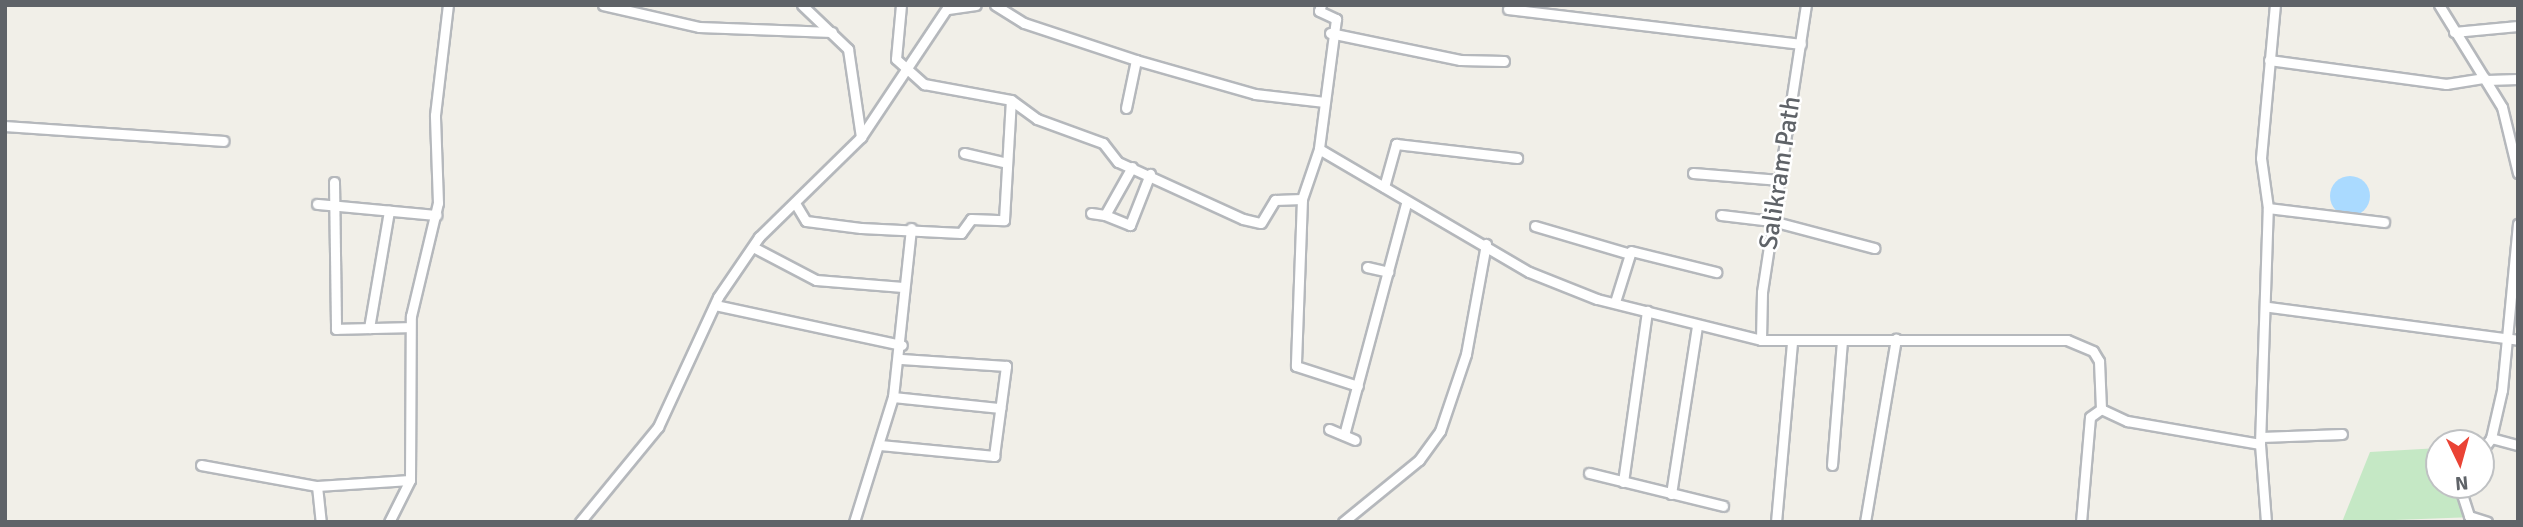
<!DOCTYPE html>
<style>
body{margin:0}
#map{position:relative;width:2523px;height:527px;overflow:hidden;background:#f1efe8;font-family:Signika,sans-serif}
div>[style]{position:absolute}
.green>*{inset:0;background:#c5e8c5}
.water>*{inset:0;background:#aadaff}
.round{border-radius:50%}
.roads{filter:drop-shadow(2px 0 #b5b8bc) drop-shadow(-2px 0 #b5b8bc) drop-shadow(0 2px #b5b8bc) drop-shadow(0 -2px #b5b8bc)}
.minor>*{height:9px;margin:-4.5px;padding:0 4.5px;transform-origin:4.5px;border-radius:4.5px;background:#fff}
span{translate:-50% -50%;white-space:nowrap;text-align:center;line-height:1.15;-webkit-text-stroke:5px #fff;paint-order:stroke}
.street-label{font-size:26px;color:#5f6368}
.frame{position:absolute;inset:0;border:7px solid #5f6368;pointer-events:none}
.north{position:absolute;left:2425px;top:429px;width:70px;height:70px;box-sizing:border-box;background:#fff;border:2px solid #bfc1c3;border-radius:50%;rotate:175deg;font-size:19px;font-weight:700;line-height:28px;text-align:center;color:#5f6368}
.north::after{content:'';display:block;margin:auto;width:24px;height:32px;background:#ea4335;clip-path:polygon(50% 0,100% 100%,50% 72%,0 100%)}
</style>
<div id="map">
<div class="green">
<div style="clip-path:polygon(2439px 448px,2439px 485px,2468px 485px,2474px 517px,2342px 522px,2370px 452px)"></div>
</div>
<div class="water">
<div class="round" style="left:2330px;top:176px;width:40px;height:40px"></div>
</div>
<div class="roads">
<div class="minor">
<div style="left:603px;top:5px;width:98px;rotate:12.9deg"></div>
<div style="left:699px;top:27px;width:133px;rotate:2.2deg"></div>
<div style="left:802px;top:5px;width:64px;rotate:43.7deg"></div>
<div style="left:848px;top:49px;width:89px;rotate:81.6deg"></div>
<div style="left:901px;top:5px;width:54px;rotate:95.3deg"></div>
<div style="left:896px;top:59px;width:38px;rotate:42deg"></div>
<div style="left:924px;top:84px;width:88px;rotate:10.4deg"></div>
<div style="left:1011px;top:100px;width:32px;rotate:36deg"></div>
<div style="left:1037px;top:119px;width:70px;rotate:20deg"></div>
<div style="left:1103px;top:143px;width:24px;rotate:52deg"></div>
<div style="left:1118px;top:162px;width:137px;rotate:24.5deg"></div>
<div style="left:1243px;top:219px;width:18px;rotate:13deg"></div>
<div style="left:1261px;top:223px;width:27px;rotate:-59deg"></div>
<div style="left:1275px;top:200px;width:27px;rotate:-2deg"></div>
<div style="left:995px;top:5px;width:34px;rotate:32deg"></div>
<div style="left:1024px;top:23px;width:118px;rotate:18.3deg"></div>
<div style="left:1136px;top:60px;width:124px;rotate:15.9deg"></div>
<div style="left:1255px;top:94px;width:70px;rotate:6.5deg"></div>
<div style="left:1321px;top:5px;width:6px;rotate:108deg"></div>
<div style="left:1319px;top:11px;width:19px;rotate:25deg"></div>
<div style="left:1336px;top:19px;width:131px;rotate:97.5deg"></div>
<div style="left:1319px;top:149px;width:53px;rotate:108.8deg"></div>
<div style="left:1302px;top:199px;width:167px;rotate:92.1deg"></div>
<div style="left:1296px;top:366px;width:65px;rotate:17.9deg"></div>
<div style="left:2439px;top:5px;width:120px;rotate:58.3deg"></div>
<div style="left:2502px;top:107px;width:68px;rotate:76.4deg"></div>
<div style="left:948px;top:9px;width:28px;rotate:-8deg"></div>
<div style="left:1508px;top:9px;width:295px;rotate:6.8deg"></div>
<div style="left:2454px;top:32px;width:64px;rotate:-5.4deg"></div>
<div style="left:1330px;top:33px;width:133px;rotate:11.7deg"></div>
<div style="left:1460px;top:60px;width:44px;rotate:1.3deg"></div>
<div style="left:2269px;top:60px;width:179px;rotate:7.7deg"></div>
<div style="left:2446px;top:84px;width:39px;rotate:-9deg"></div>
<div style="left:2487px;top:80px;width:31px;rotate:-2deg"></div>
<div style="left:1126px;top:108px;width:49px;rotate:-78.2deg"></div>
<div style="left:5px;top:126px;width:219px;rotate:3.9deg"></div>
<div style="left:1319px;top:149px;width:243px;rotate:30.4deg"></div>
<div style="left:1529px;top:272px;width:73px;rotate:21.7deg"></div>
<div style="left:1597px;top:299px;width:169px;rotate:14deg"></div>
<div style="left:1761px;top:340px;width:306px"></div>
<div style="left:2067px;top:340px;width:28px;rotate:23deg"></div>
<div style="left:2093px;top:351px;width:12px;rotate:59deg"></div>
<div style="left:2099px;top:361px;width:48px;rotate:87.6deg"></div>
<div style="left:2101px;top:409px;width:29px;rotate:25deg"></div>
<div style="left:2127px;top:421px;width:135px;rotate:9.8deg"></div>
<div style="left:964px;top:153px;width:44px;rotate:13.1deg"></div>
<div style="left:1132px;top:167px;width:55px;rotate:119.4deg"></div>
<div style="left:1105px;top:215px;width:27px;rotate:22deg"></div>
<div style="left:1130px;top:225px;width:55px;rotate:-68.6deg"></div>
<div style="left:1693px;top:173px;width:87px;rotate:4.6deg"></div>
<div style="left:334px;top:182px;width:147px;rotate:89.2deg"></div>
<div style="left:336px;top:329px;width:74px;rotate:-1.5deg"></div>
<div style="left:1384px;top:187px;width:45px;rotate:-74.4deg"></div>
<div style="left:1396px;top:144px;width:122px;rotate:6.6deg"></div>
<div style="left:795px;top:203px;width:21px;rotate:59deg"></div>
<div style="left:806px;top:221px;width:55px;rotate:7.3deg"></div>
<div style="left:861px;top:228px;width:100px;rotate:2.9deg"></div>
<div style="left:961px;top:233px;width:17px;rotate:-54deg"></div>
<div style="left:971px;top:219px;width:33px;rotate:2deg"></div>
<div style="left:1004px;top:220px;width:120px;rotate:-86.7deg"></div>
<div style="left:317px;top:204px;width:120px;rotate:5.3deg"></div>
<div style="left:2268px;top:208px;width:117px;rotate:6.9deg"></div>
<div style="left:1091px;top:213px;width:14px;rotate:8deg"></div>
<div style="left:1721px;top:215px;width:51px;rotate:6.7deg"></div>
<div style="left:1772px;top:221px;width:106px;rotate:14.8deg"></div>
<div style="left:1535px;top:226px;width:96px;rotate:16.4deg"></div>
<div style="left:753px;top:247px;width:71px;rotate:27.6deg"></div>
<div style="left:816px;top:280px;width:87px;rotate:4.6deg"></div>
<div style="left:1367px;top:267px;width:22px;rotate:13deg"></div>
<div style="left:1615px;top:302px;width:53px;rotate:-72.6deg"></div>
<div style="left:1631px;top:251px;width:88px;rotate:13.9deg"></div>
<div style="left:715px;top:305px;width:191px;rotate:12.1deg"></div>
<div style="left:2269px;top:307px;width:251px;rotate:7.5deg"></div>
<div style="left:369px;top:328px;width:119px;rotate:-80.3deg"></div>
<div style="left:1761px;top:340px;width:48px;rotate:-88.8deg"></div>
<div style="left:1762px;top:292px;width:290px;rotate:-81.3deg"></div>
<div style="left:893px;top:397px;width:108px;rotate:5.9deg"></div>
<div style="left:1329px;top:429px;width:28px;rotate:23deg"></div>
<div style="left:1344px;top:435px;width:239px;rotate:-75deg"></div>
<div style="left:2261px;top:437px;width:81px;rotate:-2.1deg"></div>
<div style="left:2491px;top:438px;width:28px;rotate:15deg"></div>
<div style="left:880px;top:445px;width:115px;rotate:5.5deg"></div>
<div style="left:994px;top:456px;width:91px;rotate:-82.4deg"></div>
<div style="left:1006px;top:366px;width:105px;rotate:-176.2deg"></div>
<div style="left:2481px;top:452px;width:17px;rotate:-54deg"></div>
<div style="left:2491px;top:438px;width:49px;rotate:-77.1deg"></div>
<div style="left:2502px;top:390px;width:167px;rotate:-84.5deg"></div>
<div style="left:201px;top:465px;width:118px;rotate:10.3deg"></div>
<div style="left:317px;top:486px;width:93px;rotate:-3.7deg"></div>
<div style="left:1832px;top:465px;width:125px;rotate:-85.4deg"></div>
<div style="left:1589px;top:473px;width:138px;rotate:13.8deg"></div>
<div style="left:1623px;top:482px;width:173px;rotate:-82deg"></div>
<div style="left:2459px;top:485px;width:33px;rotate:72deg"></div>
<div style="left:2469px;top:516px;width:19px;rotate:18deg"></div>
<div style="left:317px;top:486px;width:36px;rotate:84deg"></div>
<div style="left:1671px;top:494px;width:169px;rotate:-81.2deg"></div>
<div style="left:389px;top:522px;width:47px;rotate:-63.4deg"></div>
<div style="left:410px;top:480px;width:164px;rotate:-89.7deg"></div>
<div style="left:411px;top:316px;width:116px;rotate:-76.6deg"></div>
<div style="left:438px;top:203px;width:88px;rotate:-92deg"></div>
<div style="left:435px;top:115px;width:111px;rotate:-83.3deg"></div>
<div style="left:580px;top:522px;width:123px;rotate:-50.6deg"></div>
<div style="left:658px;top:427px;width:143px;rotate:-65.2deg"></div>
<div style="left:718px;top:297px;width:73px;rotate:-55.7deg"></div>
<div style="left:759px;top:237px;width:143px;rotate:-44.4deg"></div>
<div style="left:861px;top:137px;width:159px;rotate:-56.3deg"></div>
<div style="left:854px;top:522px;width:131px;rotate:-72.7deg"></div>
<div style="left:893px;top:397px;width:170px;rotate:-83.9deg"></div>
<div style="left:1343px;top:522px;width:98px;rotate:-39.2deg"></div>
<div style="left:1419px;top:460px;width:36px;rotate:-54deg"></div>
<div style="left:1440px;top:431px;width:81px;rotate:-71.3deg"></div>
<div style="left:1466px;top:354px;width:112px;rotate:-79.7deg"></div>
<div style="left:1776px;top:522px;width:180px;rotate:-84.9deg"></div>
<div style="left:1865px;top:522px;width:186px;rotate:-80.4deg"></div>
<div style="left:2081px;top:522px;width:105px;rotate:-85.1deg"></div>
<div style="left:2090px;top:417px;width:14px;rotate:-36deg"></div>
<div style="left:2266px;top:522px;width:78px;rotate:-94.4deg"></div>
<div style="left:2260px;top:444px;width:236px;rotate:-88.1deg"></div>
<div style="left:2268px;top:208px;width:50px;rotate:-98deg"></div>
<div style="left:2261px;top:158px;width:154px;rotate:-84.8deg"></div>
</div>
</div>
<div class="street-label">
<span style="left:1781px;top:173px;rotate:-81deg">Salikram Path</span>
</div>
<div class="frame"></div>
<div class="north">N</div>
</div>
